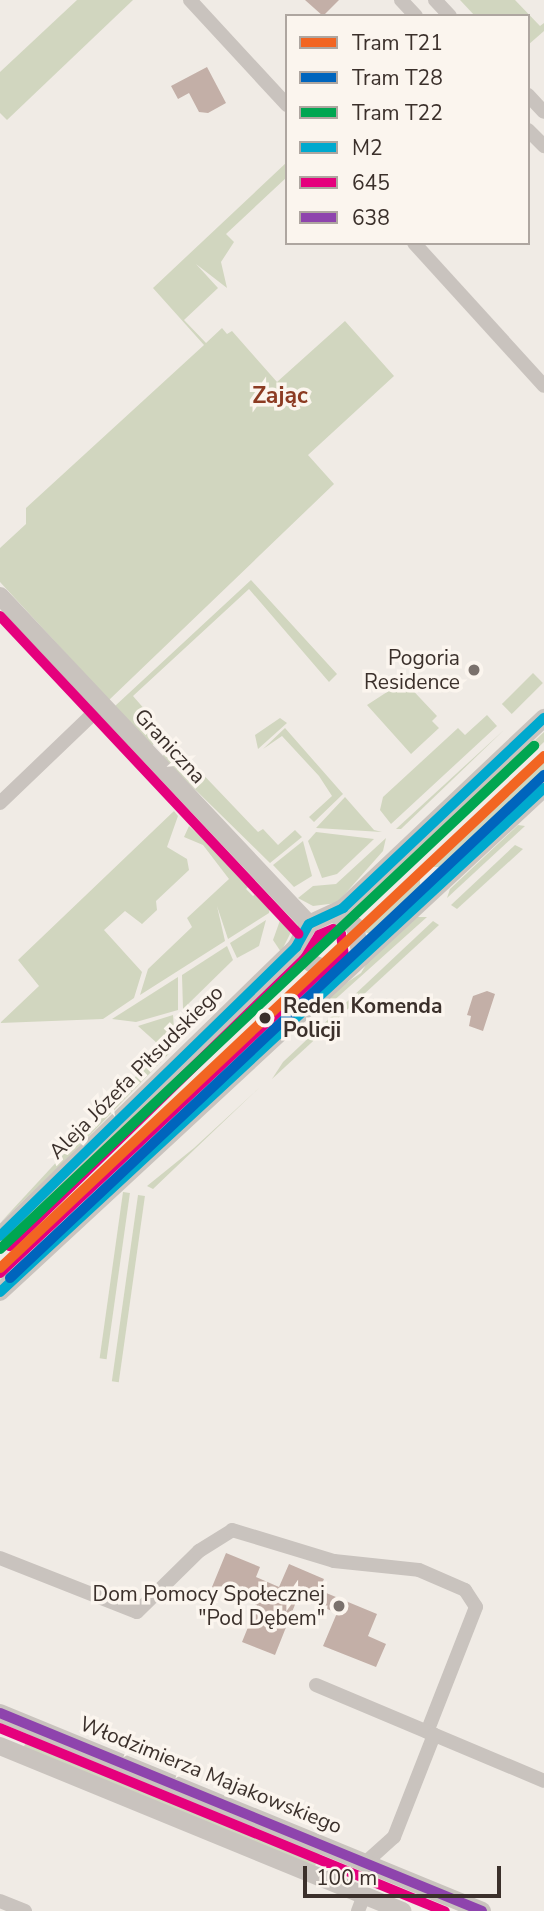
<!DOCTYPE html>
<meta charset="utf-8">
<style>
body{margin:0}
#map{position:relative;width:544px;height:1911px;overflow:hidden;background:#f0ebe5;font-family:"Nunito Sans",sans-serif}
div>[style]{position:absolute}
.green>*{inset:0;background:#d1d6bf;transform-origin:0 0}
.building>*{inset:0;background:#c3afa7}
.minor>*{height:14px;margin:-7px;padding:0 7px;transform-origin:7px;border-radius:7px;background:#c9c3be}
.tertiary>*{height:18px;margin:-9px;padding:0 9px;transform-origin:9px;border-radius:9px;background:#c9c3be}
.bus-1>*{height:10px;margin:-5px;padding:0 5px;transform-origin:5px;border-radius:5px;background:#00a9ce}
.bus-2>*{height:10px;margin:-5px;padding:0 5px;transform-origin:5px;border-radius:5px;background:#e5007d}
.bus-3>*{height:10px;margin:-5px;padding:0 5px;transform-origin:5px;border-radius:5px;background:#8e44ad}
.tram-1>*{height:10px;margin:-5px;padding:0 5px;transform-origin:5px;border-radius:5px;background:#f26522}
.tram-2>*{height:10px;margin:-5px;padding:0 5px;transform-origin:5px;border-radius:5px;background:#0065bd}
.tram-3>*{height:10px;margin:-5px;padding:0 5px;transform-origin:5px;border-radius:5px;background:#00a651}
.dots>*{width:19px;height:19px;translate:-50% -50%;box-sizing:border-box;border:4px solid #fbf5ee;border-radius:50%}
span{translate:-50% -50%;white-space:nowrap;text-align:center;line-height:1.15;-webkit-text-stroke:7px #fbf5ee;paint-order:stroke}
.poi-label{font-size:21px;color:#3b302b}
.right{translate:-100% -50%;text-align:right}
.street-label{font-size:21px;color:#3b302b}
.stop-label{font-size:21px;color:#3b302b;font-weight:700}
.left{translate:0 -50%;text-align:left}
.neighbourhood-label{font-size:23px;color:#8c3b22;font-weight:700}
.legend{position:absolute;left:285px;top:14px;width:245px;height:231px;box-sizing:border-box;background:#fbf5ee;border:2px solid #aea6a0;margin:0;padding:9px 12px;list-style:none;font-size:21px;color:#3b302b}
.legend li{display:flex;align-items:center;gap:14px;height:35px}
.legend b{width:35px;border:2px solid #aea6a0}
.scale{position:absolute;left:303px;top:1866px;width:198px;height:32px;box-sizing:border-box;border:4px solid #3b302b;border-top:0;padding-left:9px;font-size:21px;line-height:24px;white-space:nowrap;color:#3b302b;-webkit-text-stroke:5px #fbf5ee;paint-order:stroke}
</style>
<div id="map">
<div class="green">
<div style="clip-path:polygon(77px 0,133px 0,7px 120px,0 113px,0 72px)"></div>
<div style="clip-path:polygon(460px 0,515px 0,540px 26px,544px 23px,544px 31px,528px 45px,528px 16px,475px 16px)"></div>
<div style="clip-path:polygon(287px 162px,287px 177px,226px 234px,234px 242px,221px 262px,227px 288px,196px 264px,218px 288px,184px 320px,206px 343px,222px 328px,227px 334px,232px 331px,277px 382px,345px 321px,394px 376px,308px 455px,334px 484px,109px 700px,0 582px,0 548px,26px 524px,26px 508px,204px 345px,153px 288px)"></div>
<div style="clip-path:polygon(251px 580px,337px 674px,329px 682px,249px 589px,133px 696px,167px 735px,151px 746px,115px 706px)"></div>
<div style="left:533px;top:673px;width:14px;height:44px;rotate:45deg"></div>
<div style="clip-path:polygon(404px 681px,437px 716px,432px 721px,439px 728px,411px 754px,367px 705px)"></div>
<div style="clip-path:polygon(487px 715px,497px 726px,391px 824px,380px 810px,383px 797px,458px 728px,465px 735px)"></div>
<div style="clip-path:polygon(280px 718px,287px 723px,258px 749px,255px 735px)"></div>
<div style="clip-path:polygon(285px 728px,343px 794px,314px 822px,309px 817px,332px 796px,319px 776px,282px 736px,263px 749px)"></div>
<div style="clip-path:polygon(505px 729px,401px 829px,396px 829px)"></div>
<div style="clip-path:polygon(544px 732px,544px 742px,421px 857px,422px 845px)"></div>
<div style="clip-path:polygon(173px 743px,258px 832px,263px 829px,278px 845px,295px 830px,302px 837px,270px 863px,162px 757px)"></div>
<div style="clip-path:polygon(544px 761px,544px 774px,445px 867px,430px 867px)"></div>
<div style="clip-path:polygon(345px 797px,374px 830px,382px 832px,316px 828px)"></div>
<div style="clip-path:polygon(174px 811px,178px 816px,167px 847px,187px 859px,189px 870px,156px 901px,157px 910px,142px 924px,125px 911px,104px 930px,142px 972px,134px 998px,103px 1019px,0 1023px,39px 986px,18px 960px)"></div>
<div style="clip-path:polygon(518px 825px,525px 826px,447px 898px,450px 889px)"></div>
<div style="clip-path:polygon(189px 826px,251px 884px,246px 889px,253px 896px,258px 892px,270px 906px,269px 913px,228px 939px,217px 906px,225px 941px,140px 995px,148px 969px,192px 927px,187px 918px,229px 879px,203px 845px,184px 837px)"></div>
<div style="clip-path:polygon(316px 832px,374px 839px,337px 874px,322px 878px,308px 841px)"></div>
<div style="clip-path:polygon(386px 838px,383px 851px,337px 903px,313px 906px,298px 898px,313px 886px,336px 884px)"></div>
<div style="clip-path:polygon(303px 841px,312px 876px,294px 887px,273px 865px)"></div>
<div style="clip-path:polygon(515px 845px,523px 849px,457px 909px,451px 905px)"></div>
<div style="clip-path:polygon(403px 863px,411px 866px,354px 919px,348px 912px)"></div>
<div style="clip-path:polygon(420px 876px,420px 890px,373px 934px,363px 932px)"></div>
<div style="clip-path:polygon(283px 912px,292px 930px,281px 952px,273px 940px)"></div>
<div style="clip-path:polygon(414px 917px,427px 917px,330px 1004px,324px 998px,361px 973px,373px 953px)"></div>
<div style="clip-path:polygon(266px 920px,259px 946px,237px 958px,230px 943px)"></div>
<div style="clip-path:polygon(433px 921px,439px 925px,272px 1079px,283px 1062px)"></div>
<div style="clip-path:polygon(227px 946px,233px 960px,183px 1009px,182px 975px)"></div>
<div style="clip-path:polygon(280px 972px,283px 975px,225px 1029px,230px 1035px,0 1253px)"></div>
<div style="clip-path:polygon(178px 977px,178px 1010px,136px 1022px,112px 1019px)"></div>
<div style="clip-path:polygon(302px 996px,304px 997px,0 1279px,0 1272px,206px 1075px,239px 1045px,244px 1050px)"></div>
<div style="clip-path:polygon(173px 1015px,174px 1028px,158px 1044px,138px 1026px)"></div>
<div style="clip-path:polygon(199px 1017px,187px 1035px,63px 1163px,0 1223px,137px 1075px)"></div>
<div style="clip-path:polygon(259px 1088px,153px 1189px,147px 1186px,194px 1148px)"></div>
<div style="left:123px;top:1192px;width:7px;height:168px;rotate:8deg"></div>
<div style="left:138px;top:1195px;width:7px;height:188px;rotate:8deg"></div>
<div style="clip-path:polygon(29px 1731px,321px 1852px,318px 1857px,28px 1738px)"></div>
<div style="clip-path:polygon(26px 1743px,316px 1862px,315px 1868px,22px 1749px)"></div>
</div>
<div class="building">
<div style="clip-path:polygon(305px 0,339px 0,323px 16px)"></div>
<div style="clip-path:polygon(207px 67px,226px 103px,208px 113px,199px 112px,189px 93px,178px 99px,171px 86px)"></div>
<div style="clip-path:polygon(487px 991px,495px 994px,483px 1031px,469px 1026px,471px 1016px,467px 1015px,473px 996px)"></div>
<div style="clip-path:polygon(226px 1553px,260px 1567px,256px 1577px,279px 1587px,289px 1564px,324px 1579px,319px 1590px,377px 1614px,368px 1636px,386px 1644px,376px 1667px,323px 1646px,337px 1613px,298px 1597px,275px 1655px,242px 1642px,257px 1605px,212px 1587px)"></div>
</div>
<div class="minor">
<div style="left:190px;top:0;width:143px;rotate:47.3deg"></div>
<div style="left:401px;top:0;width:22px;rotate:47deg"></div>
<div style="left:435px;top:0;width:22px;rotate:47deg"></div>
<div style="left:528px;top:95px;width:23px;rotate:47deg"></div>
<div style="left:528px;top:130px;width:23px;rotate:45deg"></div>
<div style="left:414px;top:243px;width:193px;rotate:47.7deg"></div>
<div style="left:0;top:803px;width:140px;rotate:-43.8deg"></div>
<div style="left:0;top:1558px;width:147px;rotate:21.5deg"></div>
<div style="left:137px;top:1612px;width:87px;rotate:-44.5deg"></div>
<div style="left:199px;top:1551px;width:39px;rotate:-32deg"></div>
<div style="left:232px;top:1530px;width:107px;rotate:16.9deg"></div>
<div style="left:334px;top:1561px;width:85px;rotate:6deg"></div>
<div style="left:419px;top:1570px;width:50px;rotate:23.5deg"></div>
<div style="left:465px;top:1590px;width:20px;rotate:57deg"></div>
<div style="left:476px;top:1607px;width:134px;rotate:111.4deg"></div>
<div style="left:316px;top:1685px;width:247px;rotate:22.8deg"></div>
<div style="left:365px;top:1863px;width:39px;rotate:-42deg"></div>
<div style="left:394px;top:1837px;width:110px;rotate:-68.6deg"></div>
<div style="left:0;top:1901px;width:27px;rotate:22deg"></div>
<div style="left:358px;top:1911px;width:17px;rotate:-69deg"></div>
</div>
<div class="tertiary">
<div style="left:0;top:596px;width:451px;rotate:46.7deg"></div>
<div style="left:334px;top:914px;width:24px;rotate:30deg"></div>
<div style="left:355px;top:926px;width:32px;rotate:79deg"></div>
<div style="left:301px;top:937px;width:28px;rotate:69deg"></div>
<div style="left:311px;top:963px;width:31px;rotate:22deg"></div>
<div style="left:0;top:1236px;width:414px;rotate:-44.3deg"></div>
<div style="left:296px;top:947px;width:26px;rotate:-61deg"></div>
<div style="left:309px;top:924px;width:38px;rotate:-25deg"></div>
<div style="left:343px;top:908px;width:277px;rotate:-43.4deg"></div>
<div style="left:0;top:1292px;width:742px;rotate:-42.81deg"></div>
<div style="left:0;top:1713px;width:521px;rotate:22.33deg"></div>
<div style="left:0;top:1746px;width:435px;rotate:22.3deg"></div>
</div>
<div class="bus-1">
<div style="left:0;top:1236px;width:414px;rotate:-44.3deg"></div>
<div style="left:296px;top:947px;width:26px;rotate:-61deg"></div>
<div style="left:309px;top:924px;width:38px;rotate:-25deg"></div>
<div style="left:343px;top:908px;width:277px;rotate:-43.4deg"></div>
<div style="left:0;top:1292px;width:742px;rotate:-42.81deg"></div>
</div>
<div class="bus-2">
<div style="left:0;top:616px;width:436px;rotate:46.8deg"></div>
<div style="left:0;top:1273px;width:434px;rotate:-43.2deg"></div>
<div style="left:316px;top:976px;width:34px;rotate:-36deg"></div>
<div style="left:344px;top:956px;width:22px;rotate:-98deg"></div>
<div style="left:341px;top:934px;width:9px;rotate:-148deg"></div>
<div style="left:333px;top:929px;width:15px;rotate:157deg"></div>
<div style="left:319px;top:935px;width:26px;rotate:121deg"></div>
<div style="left:306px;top:957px;width:414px;rotate:135.7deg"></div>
<div style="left:0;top:1728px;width:481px;rotate:22.4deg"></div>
</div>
<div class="bus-3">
<div style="left:0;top:1713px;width:521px;rotate:22.33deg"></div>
</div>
<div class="tram-1">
<div style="left:0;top:1268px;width:747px;rotate:-43.26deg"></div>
</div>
<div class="tram-2">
<div style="left:10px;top:1278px;width:734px;rotate:-43.29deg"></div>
</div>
<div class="tram-3">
<div style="left:0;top:1249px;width:734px;rotate:-43.29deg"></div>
</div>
<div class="dots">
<div style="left:474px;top:670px;background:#7a716c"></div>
<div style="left:265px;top:1018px;background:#3b302b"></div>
<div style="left:339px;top:1606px;background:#7a716c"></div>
</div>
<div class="poi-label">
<span class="right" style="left:460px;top:670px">Pogoria<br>Residence</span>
<span class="right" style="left:325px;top:1606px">Dom Pomocy Społecznej<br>"Pod Dębem"</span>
</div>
<div class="street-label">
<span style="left:170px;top:746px;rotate:47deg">Graniczna</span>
<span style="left:136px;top:1072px;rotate:-45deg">Aleja Józefa Piłsudskiego</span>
<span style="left:211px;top:1775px;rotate:22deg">Włodzimierza Majakowskiego</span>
</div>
<div class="stop-label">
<span class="left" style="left:283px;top:1018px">Reden Komenda<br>Policji</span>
</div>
<div class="neighbourhood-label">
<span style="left:280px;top:396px">Zając</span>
</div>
<ul class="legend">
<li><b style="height:9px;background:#f26522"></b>Tram T21</li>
<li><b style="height:9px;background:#0065bd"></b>Tram T28</li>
<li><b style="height:9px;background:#00a651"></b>Tram T22</li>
<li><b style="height:9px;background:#00a9ce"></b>M2</li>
<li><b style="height:9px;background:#e5007d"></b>645</li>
<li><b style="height:9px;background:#8e44ad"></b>638</li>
</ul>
<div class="scale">100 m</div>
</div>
